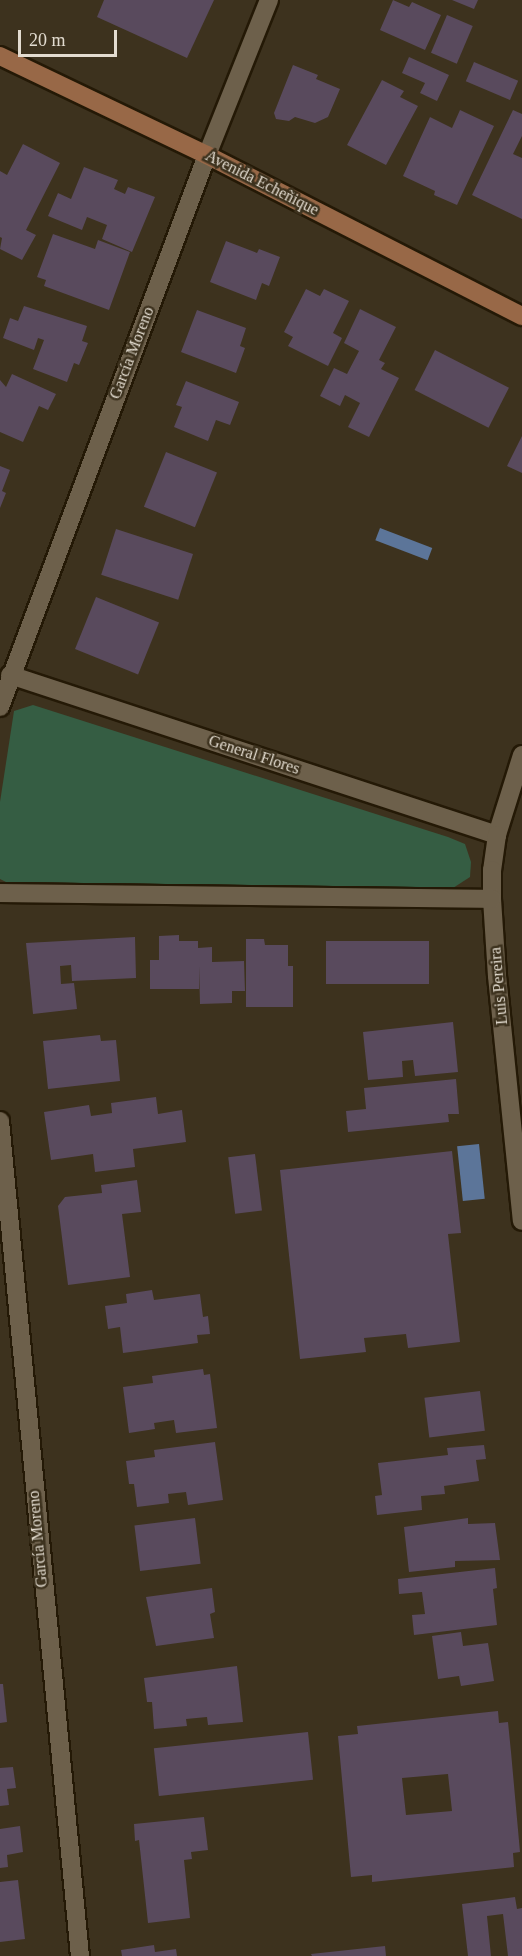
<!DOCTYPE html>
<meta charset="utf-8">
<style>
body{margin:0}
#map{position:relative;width:522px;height:1956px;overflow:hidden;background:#3d321e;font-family:"Times New Roman",serif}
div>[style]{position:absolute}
.green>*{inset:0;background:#355d43}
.water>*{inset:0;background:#5c7599;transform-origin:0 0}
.building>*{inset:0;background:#594a5d;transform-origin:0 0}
.roads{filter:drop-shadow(2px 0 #241906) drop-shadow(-2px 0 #241906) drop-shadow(0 2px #241906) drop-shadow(0 -2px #241906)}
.street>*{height:18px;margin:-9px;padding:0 9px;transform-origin:9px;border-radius:9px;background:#6d604b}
.secondary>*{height:18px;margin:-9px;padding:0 9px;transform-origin:9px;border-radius:9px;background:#986847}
span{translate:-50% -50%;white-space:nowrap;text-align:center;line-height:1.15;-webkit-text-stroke:5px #3d321e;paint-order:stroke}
.street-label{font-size:16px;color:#e3dcd0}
.scale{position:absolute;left:18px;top:30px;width:99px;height:27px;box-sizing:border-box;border:3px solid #e3dcd0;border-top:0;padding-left:8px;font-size:18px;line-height:21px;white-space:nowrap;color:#e3dcd0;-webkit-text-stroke:4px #3d321e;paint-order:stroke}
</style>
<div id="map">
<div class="green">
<div style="clip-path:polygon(33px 705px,448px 837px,465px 844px,471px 862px,470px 877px,453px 888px,6px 882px,0 879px,0 802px,14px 711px)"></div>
</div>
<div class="water">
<div style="left:380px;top:528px;width:56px;height:13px;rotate:21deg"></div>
<div style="left:479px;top:1144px;width:55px;height:22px;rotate:84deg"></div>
</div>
<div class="building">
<div style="clip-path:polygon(104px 0,214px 0,187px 58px,97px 17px)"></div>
<div style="clip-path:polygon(393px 0,409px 7px,412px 2px,441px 15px,425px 50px,380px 30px)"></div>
<div style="clip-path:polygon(452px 0,478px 0,474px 9px)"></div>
<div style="left:447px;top:15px;width:28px;height:41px;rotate:23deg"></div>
<div style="clip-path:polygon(409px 57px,449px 75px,437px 101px,420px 93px,425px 83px,402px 73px)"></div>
<div style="left:474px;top:62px;width:48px;height:21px;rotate:23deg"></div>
<div style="clip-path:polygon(293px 65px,318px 75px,316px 79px,340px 89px,328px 117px,315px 123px,295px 117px,289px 121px,276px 119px,274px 113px)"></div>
<div style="clip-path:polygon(382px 80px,404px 91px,400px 97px,418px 106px,386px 165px,347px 145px)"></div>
<div style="clip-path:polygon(460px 110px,494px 126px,457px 205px,434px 195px,435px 191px,403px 176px,430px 117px,452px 128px)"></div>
<div style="clip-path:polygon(513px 110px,522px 114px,522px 136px,513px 154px,522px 158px,522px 219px,472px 195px)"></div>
<div style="clip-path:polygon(23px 144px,60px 163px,26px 230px,36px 235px,22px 260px,0 249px,2px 238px,0 237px,0 171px,7px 175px)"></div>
<div style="clip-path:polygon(84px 167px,118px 180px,114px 189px,125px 194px,128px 187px,155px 197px,132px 252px,102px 239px,107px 225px,87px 217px,82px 230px,48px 216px,58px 193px,71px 199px)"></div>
<div style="clip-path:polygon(53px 234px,95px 249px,98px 240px,130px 252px,109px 310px,44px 286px,46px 280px,37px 277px)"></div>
<div style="clip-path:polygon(226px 241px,257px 253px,259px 249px,280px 257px,269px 286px,262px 283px,256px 300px,210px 282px)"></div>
<div style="clip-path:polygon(306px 289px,320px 296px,324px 289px,349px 301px,333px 333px,342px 338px,328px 366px,288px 346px,293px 337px,284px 332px)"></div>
<div style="clip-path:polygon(24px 306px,87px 326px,82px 341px,88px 343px,79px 365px,74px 363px,67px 382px,33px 369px,44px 340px,38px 338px,34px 350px,3px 338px,10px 318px,18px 321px)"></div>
<div style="clip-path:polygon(360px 309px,396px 327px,379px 360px,385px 363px,381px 369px,399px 378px,369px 437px,348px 427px,360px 403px,345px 395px,340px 406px,320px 396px,334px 368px,347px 374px,359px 351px,344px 343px)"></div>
<div style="clip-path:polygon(197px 310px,246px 328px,240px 346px,245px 348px,236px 373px,181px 352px)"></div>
<div style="left:435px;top:350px;width:83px;height:45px;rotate:27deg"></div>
<div style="clip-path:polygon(12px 374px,56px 394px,48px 410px,39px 406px,23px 442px,0 432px,0 380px,6px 387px)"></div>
<div style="clip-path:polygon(186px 381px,239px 402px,230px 425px,216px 420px,208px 441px,174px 427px,182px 407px,176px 405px)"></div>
<div style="clip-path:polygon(522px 436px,522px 473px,507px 466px)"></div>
<div style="left:166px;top:452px;width:55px;height:59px;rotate:22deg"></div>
<div style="clip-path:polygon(0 466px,10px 470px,2px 491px,6px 493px,0 508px)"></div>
<div style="left:116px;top:529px;width:81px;height:48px;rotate:18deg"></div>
<div style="left:96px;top:597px;width:68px;height:56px;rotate:22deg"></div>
<div style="clip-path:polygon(179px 935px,179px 941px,198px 941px,198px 948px,212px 947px,212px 962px,244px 961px,245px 991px,232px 991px,232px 1003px,200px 1004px,199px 966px,199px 989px,150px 989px,150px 960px,159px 960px,159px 936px)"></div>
<div style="clip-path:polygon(135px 937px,136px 978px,72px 981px,71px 965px,60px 966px,61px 984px,74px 983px,77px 1009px,33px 1014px,26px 943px)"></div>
<div style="clip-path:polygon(246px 939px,264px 939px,265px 945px,288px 945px,288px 966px,293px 966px,293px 1007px,246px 1007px)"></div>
<div style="left:429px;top:941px;width:43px;height:103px;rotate:90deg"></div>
<div style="clip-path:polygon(453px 1022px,458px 1072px,415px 1076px,413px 1060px,402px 1061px,403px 1077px,368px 1080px,363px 1032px)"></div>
<div style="clip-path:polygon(100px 1035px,101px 1041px,116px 1040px,120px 1081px,48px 1089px,43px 1041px)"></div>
<div style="clip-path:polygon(456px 1079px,459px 1114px,448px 1114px,449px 1122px,348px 1132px,346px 1111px,366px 1109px,364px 1088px)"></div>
<div style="clip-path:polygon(156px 1097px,158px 1114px,182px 1110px,186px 1142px,133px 1149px,135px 1167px,95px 1172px,93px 1154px,51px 1160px,44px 1112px,89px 1105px,91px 1116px,112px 1113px,111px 1103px)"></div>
<div style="clip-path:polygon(452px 1151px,461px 1233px,448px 1234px,460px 1342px,408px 1348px,406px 1334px,364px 1338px,366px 1352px,300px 1359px,280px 1170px)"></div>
<div style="left:255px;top:1154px;width:57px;height:27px;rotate:83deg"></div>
<div style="clip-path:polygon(137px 1180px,141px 1212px,122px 1214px,130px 1277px,68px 1285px,58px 1206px,65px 1197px,102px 1193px,101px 1185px)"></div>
<div style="clip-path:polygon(152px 1290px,154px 1300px,200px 1294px,203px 1317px,208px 1316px,210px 1334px,197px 1335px,198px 1343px,123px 1353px,120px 1327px,108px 1329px,105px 1306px,127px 1303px,126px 1294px)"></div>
<div style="clip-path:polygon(203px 1369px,204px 1375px,210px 1374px,217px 1428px,176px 1433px,174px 1420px,154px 1423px,155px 1429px,129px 1433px,123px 1387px,153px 1383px,152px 1376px)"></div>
<div style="left:480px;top:1391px;width:40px;height:56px;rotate:83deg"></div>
<div style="clip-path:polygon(215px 1442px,223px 1500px,188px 1505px,186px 1492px,168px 1494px,169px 1503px,137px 1507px,134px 1484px,129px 1484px,126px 1461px,155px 1457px,154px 1450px)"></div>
<div style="clip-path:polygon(484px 1445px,486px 1459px,476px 1460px,479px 1481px,444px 1486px,445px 1494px,421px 1496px,422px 1510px,377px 1515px,375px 1496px,382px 1495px,378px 1463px,448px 1455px,447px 1448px)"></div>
<div style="left:195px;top:1518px;width:46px;height:61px;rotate:83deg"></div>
<div style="clip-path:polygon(468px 1518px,468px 1524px,495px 1523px,500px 1560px,455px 1561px,455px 1567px,409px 1572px,404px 1527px)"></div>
<div style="clip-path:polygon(495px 1568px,497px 1588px,493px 1589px,497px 1625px,414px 1635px,412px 1615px,425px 1614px,422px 1592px,399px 1594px,398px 1579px)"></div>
<div style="clip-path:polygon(212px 1588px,215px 1612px,210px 1614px,214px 1638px,156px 1646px,146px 1597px)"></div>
<div style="clip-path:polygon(461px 1632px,463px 1646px,488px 1643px,494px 1681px,461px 1686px,459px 1676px,438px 1679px,432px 1636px)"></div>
<div style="clip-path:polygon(237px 1666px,243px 1722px,208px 1725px,207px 1717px,186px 1719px,187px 1726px,154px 1729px,152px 1702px,147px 1702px,144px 1678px)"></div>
<div style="clip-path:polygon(0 1684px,3px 1684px,7px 1722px,0 1723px)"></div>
<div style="clip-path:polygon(evenodd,498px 1711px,499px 1723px,508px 1722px,511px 1752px,520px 1852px,513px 1853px,514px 1867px,372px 1882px,372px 1875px,351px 1877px,338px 1736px,358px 1734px,357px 1726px,498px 1711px,448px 1774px,452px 1811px,406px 1815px,402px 1778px,448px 1774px)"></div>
<div style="left:308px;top:1732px;width:48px;height:155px;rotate:84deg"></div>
<div style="clip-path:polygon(13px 1767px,16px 1788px,7px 1789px,9px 1805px,0 1806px,0 1768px)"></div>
<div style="clip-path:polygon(204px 1817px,208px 1850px,191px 1852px,192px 1859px,184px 1860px,190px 1918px,148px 1923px,139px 1840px,135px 1841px,134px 1824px)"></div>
<div style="clip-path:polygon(20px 1826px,23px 1852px,7px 1855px,8px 1867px,0 1868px,0 1829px)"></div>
<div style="clip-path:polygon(18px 1880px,25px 1939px,0 1942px,0 1882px)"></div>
<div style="clip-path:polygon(515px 1897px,517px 1909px,522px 1908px,522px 1956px,508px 1956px,503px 1914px,487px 1916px,491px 1956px,468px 1956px,462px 1904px)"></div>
<div style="clip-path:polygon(154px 1945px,155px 1952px,176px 1949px,177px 1956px,122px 1956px,121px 1950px)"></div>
<div style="clip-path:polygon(385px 1946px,386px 1956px,312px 1956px,311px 1954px)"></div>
</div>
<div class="roads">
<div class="street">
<div style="left:10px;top:675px;width:513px;rotate:18.19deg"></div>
<div style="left:0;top:707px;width:590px;rotate:-69.44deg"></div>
<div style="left:207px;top:155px;width:167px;rotate:-68.2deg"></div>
<div style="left:522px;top:755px;width:84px;rotate:107.4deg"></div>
<div style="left:497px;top:835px;width:35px;rotate:98deg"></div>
<div style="left:492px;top:870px;width:29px;rotate:90deg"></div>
<div style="left:492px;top:899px;width:77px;rotate:86.3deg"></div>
<div style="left:497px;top:976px;width:246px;rotate:84.2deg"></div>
<div style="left:0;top:893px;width:492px;rotate:0.7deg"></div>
<div style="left:0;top:1121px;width:839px;rotate:84.53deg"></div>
</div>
<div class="secondary">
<div style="left:0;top:56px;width:229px;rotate:25.6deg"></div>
<div style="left:207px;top:155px;width:354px;rotate:27.1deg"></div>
</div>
</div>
<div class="street-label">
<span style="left:262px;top:183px;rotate:27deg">Avenida Echeñique</span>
<span style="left:132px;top:353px;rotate:-69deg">García Moreno</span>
<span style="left:254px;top:755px;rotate:18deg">General Flores</span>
<span style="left:499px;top:986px;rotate:-95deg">Luis Pereira</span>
<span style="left:38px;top:1539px;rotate:-95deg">García Moreno</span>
</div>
<div class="scale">20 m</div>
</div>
